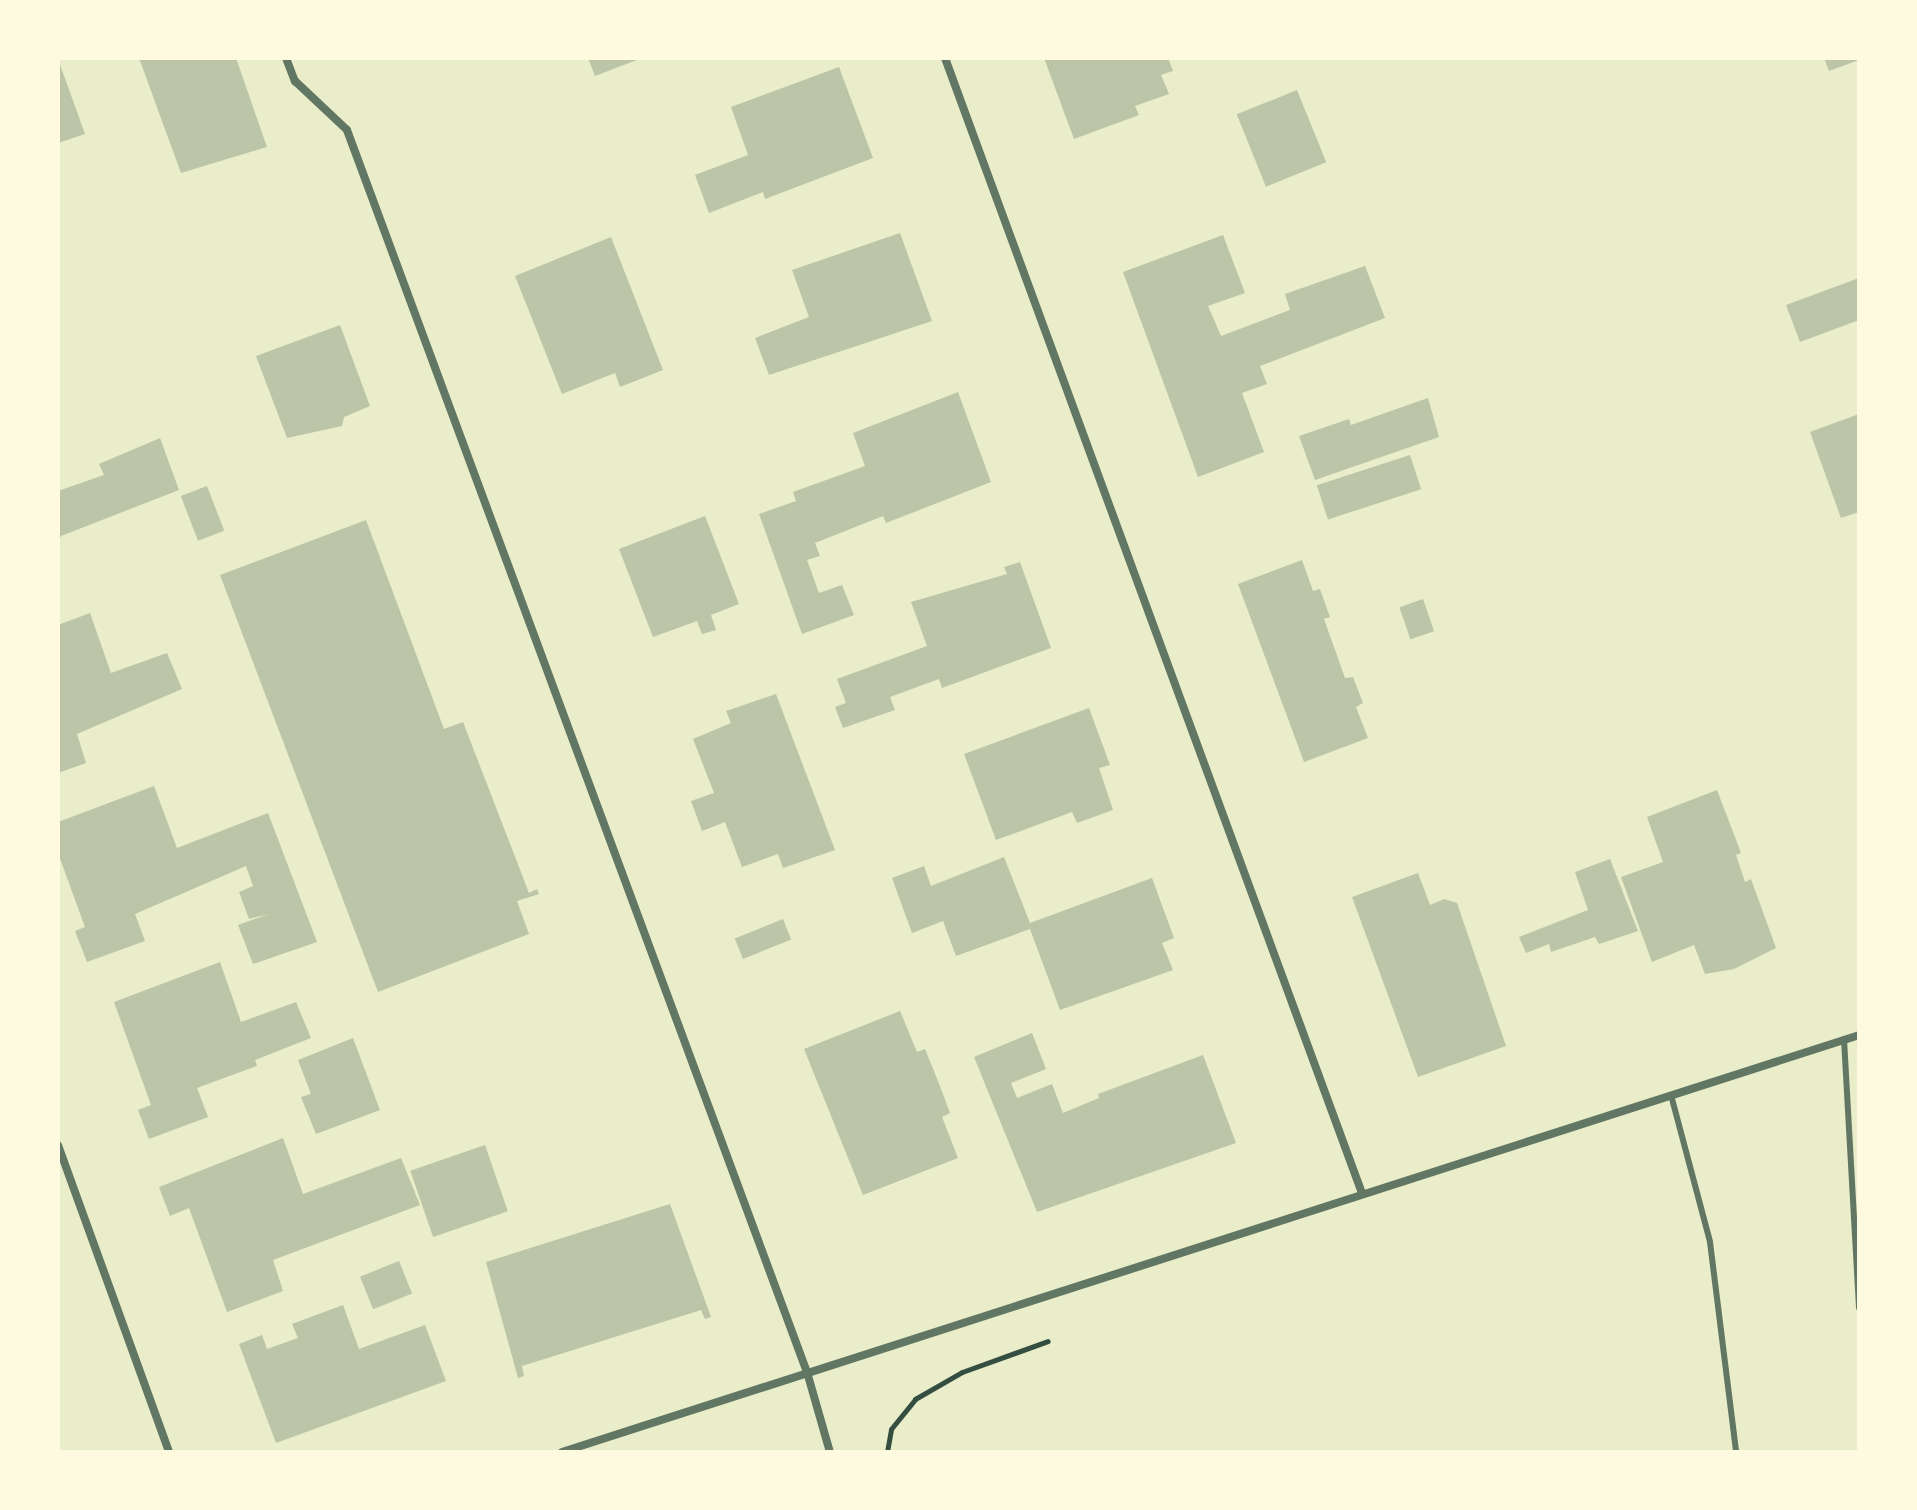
<!DOCTYPE html>
<style>
body{margin:0}
#map{position:relative;width:1917px;height:1510px;overflow:hidden;background:#e9edc9;font-family:Lora,serif}
div>[style]{position:absolute}
.building>*{inset:0;background:#bcc5a7;transform-origin:0 0}
.path>*{height:5px;margin:-2.5px;padding:0 2.5px;transform-origin:2.5px;border-radius:2.5px;background:#344e41}
.service>*{height:6px;margin:-3px;padding:0 3px;transform-origin:3px;border-radius:3px;background:#617663}
.minor>*{height:8px;margin:-4px;padding:0 4px;transform-origin:4px;border-radius:4px;background:#617663}
span{translate:-50% -50%;white-space:nowrap;text-align:center;line-height:1.15;-webkit-text-stroke:7px #fefae0;paint-order:stroke}
.frame{position:absolute;inset:0;border:60px solid #fefae0;pointer-events:none}
</style>
<div id="map">
<div class="building">
<div style="clip-path:polygon(139px 58px,236px 58px,267px 147px,181px 173px)"></div>
<div style="clip-path:polygon(588px 58px,642px 58px,595px 76px)"></div>
<div style="clip-path:polygon(1044px 58px,1168px 58px,1173px 71px,1161px 75px,1169px 94px,1135px 106px,1139px 115px,1074px 139px)"></div>
<div style="clip-path:polygon(1824px 58px,1859px 58px,1859px 60px,1829px 71px)"></div>
<div style="clip-path:polygon(58px 59px,85px 134px,58px 143px)"></div>
<div style="clip-path:polygon(839px 67px,873px 158px,765px 199px,763px 192px,709px 213px,695px 175px,748px 155px,731px 107px)"></div>
<div style="left:1297px;top:90px;width:78px;height:65px;rotate:68deg"></div>
<div style="clip-path:polygon(900px 233px,932px 321px,769px 375px,755px 338px,809px 317px,792px 270px)"></div>
<div style="clip-path:polygon(1223px 235px,1245px 293px,1208px 306px,1221px 336px,1290px 310px,1285px 294px,1365px 266px,1385px 318px,1260px 366px,1267px 384px,1242px 393px,1264px 452px,1198px 477px,1123px 272px)"></div>
<div style="clip-path:polygon(611px 237px,663px 370px,620px 387px,615px 373px,562px 394px,515px 276px)"></div>
<div style="clip-path:polygon(1859px 278px,1859px 320px,1800px 342px,1786px 305px)"></div>
<div style="clip-path:polygon(340px 325px,370px 406px,344px 417px,342px 426px,287px 438px,256px 356px)"></div>
<div style="clip-path:polygon(958px 392px,991px 482px,886px 523px,883px 516px,815px 543px,820px 556px,807px 560px,819px 593px,842px 585px,854px 615px,802px 634px,759px 514px,796px 501px,793px 492px,865px 466px,853px 433px)"></div>
<div style="clip-path:polygon(1428px 398px,1439px 437px,1315px 480px,1299px 436px,1349px 419px,1351px 425px)"></div>
<div style="clip-path:polygon(1859px 414px,1859px 512px,1841px 518px,1810px 432px)"></div>
<div style="clip-path:polygon(160px 438px,179px 490px,61px 536px,58px 543px,58px 491px,104px 475px,99px 464px)"></div>
<div style="left:1410px;top:455px;width:36px;height:98px;rotate:72deg"></div>
<div style="left:207px;top:486px;width:48px;height:28px;rotate:69deg"></div>
<div style="clip-path:polygon(705px 516px,739px 604px,711px 615px,716px 630px,702px 634px,697px 621px,653px 637px,619px 549px)"></div>
<div style="clip-path:polygon(366px 520px,444px 729px,463px 722px,529px 893px,537px 889px,539px 894px,517px 901px,529px 934px,378px 992px,220px 575px)"></div>
<div style="clip-path:polygon(1302px 560px,1313px 591px,1320px 589px,1330px 617px,1324px 619px,1345px 678px,1353px 677px,1363px 703px,1356px 707px,1368px 738px,1304px 762px,1238px 584px)"></div>
<div style="clip-path:polygon(1020px 562px,1051px 648px,942px 688px,939px 679px,890px 697px,895px 710px,843px 728px,835px 707px,846px 703px,837px 679px,927px 646px,911px 602px,1007px 574px,1004px 567px)"></div>
<div style="left:1423px;top:599px;width:34px;height:25px;rotate:71deg"></div>
<div style="clip-path:polygon(90px 613px,111px 673px,167px 653px,182px 689px,77px 734px,86px 763px,58px 773px,58px 625px)"></div>
<div style="clip-path:polygon(776px 694px,835px 850px,783px 868px,778px 854px,742px 867px,725px 822px,702px 831px,691px 801px,714px 793px,693px 739px,731px 723px,726px 711px)"></div>
<div style="clip-path:polygon(1089px 708px,1110px 765px,1099px 768px,1113px 810px,1077px 823px,1072px 812px,996px 840px,964px 754px)"></div>
<div style="clip-path:polygon(154px 786px,177px 848px,268px 813px,317px 942px,253px 964px,238px 925px,269px 914px,249px 919px,239px 892px,253px 886px,246px 866px,135px 914px,145px 941px,87px 962px,75px 931px,85px 927px,58px 853px,58px 822px)"></div>
<div style="clip-path:polygon(1717px 790px,1741px 853px,1736px 855px,1745px 882px,1751px 879px,1776px 948px,1734px 969px,1705px 974px,1694px 945px,1652px 962px,1621px 877px,1663px 862px,1647px 817px)"></div>
<div style="clip-path:polygon(1004px 857px,1030px 923px,1152px 878px,1174px 938px,1162px 943px,1173px 970px,1060px 1010px,1030px 929px,956px 956px,943px 921px,912px 933px,892px 878px,924px 866px,931px 886px)"></div>
<div style="clip-path:polygon(1610px 859px,1638px 931px,1599px 944px,1595px 937px,1551px 952px,1549px 944px,1526px 953px,1519px 937px,1588px 910px,1575px 872px)"></div>
<div style="clip-path:polygon(1418px 873px,1430px 905px,1444px 899px,1457px 903px,1506px 1046px,1418px 1077px,1352px 897px)"></div>
<div style="left:783px;top:919px;width:22px;height:52px;rotate:68deg"></div>
<div style="clip-path:polygon(220px 962px,241px 1022px,296px 1002px,311px 1038px,255px 1060px,257px 1066px,197px 1088px,208px 1117px,149px 1139px,138px 1110px,151px 1105px,114px 1002px)"></div>
<div style="clip-path:polygon(900px 1011px,917px 1052px,925px 1049px,938px 1081px,950px 1113px,942px 1117px,958px 1158px,863px 1195px,804px 1049px)"></div>
<div style="clip-path:polygon(1032px 1033px,1046px 1069px,1011px 1083px,1017px 1098px,1052px 1084px,1063px 1113px,1099px 1098px,1098px 1094px,1203px 1055px,1236px 1143px,1037px 1212px,974px 1057px)"></div>
<div style="clip-path:polygon(353px 1038px,380px 1110px,316px 1134px,301px 1097px,311px 1094px,298px 1060px)"></div>
<div style="clip-path:polygon(283px 1138px,303px 1194px,401px 1158px,420px 1205px,273px 1260px,283px 1291px,227px 1312px,189px 1208px,170px 1216px,159px 1187px)"></div>
<div style="left:485px;top:1145px;width:70px;height:79px;rotate:71deg"></div>
<div style="clip-path:polygon(670px 1204px,711px 1317px,705px 1319px,701px 1310px,522px 1366px,524px 1376px,518px 1378px,486px 1262px)"></div>
<div style="left:399px;top:1261px;width:35px;height:42px;rotate:68deg"></div>
<div style="clip-path:polygon(343px 1305px,359px 1349px,425px 1325px,446px 1381px,276px 1443px,239px 1344px,262px 1335px,267px 1349px,298px 1338px,292px 1324px)"></div>
</div>
<div class="path">
<div style="left:887px;top:1452px;width:23px;rotate:-80deg"></div>
<div style="left:891px;top:1429px;width:38px;rotate:-51deg"></div>
<div style="left:915px;top:1399px;width:54px;rotate:-29.9deg"></div>
<div style="left:962px;top:1372px;width:91px;rotate:-19.8deg"></div>
</div>
<div class="service">
<div style="left:1844px;top:1039px;width:269px;rotate:86.8deg"></div>
<div style="left:1671px;top:1095px;width:152px;rotate:75.1deg"></div>
<div style="left:1710px;top:1242px;width:212px;rotate:82.9deg"></div>
</div>
<div class="minor">
<div style="left:286px;top:58px;width:25px;rotate:69deg"></div>
<div style="left:295px;top:81px;width:71px;rotate:43.3deg"></div>
<div style="left:347px;top:130px;width:1324px;rotate:69.68deg"></div>
<div style="left:807px;top:1372px;width:83px;rotate:74deg"></div>
<div style="left:945px;top:58px;width:1209px;rotate:69.83deg"></div>
<div style="left:58px;top:1145px;width:326px;rotate:70.1deg"></div>
<div style="left:562px;top:1452px;width:1362px;rotate:-17.82deg"></div>
</div>
<div class="frame"></div>
</div>
